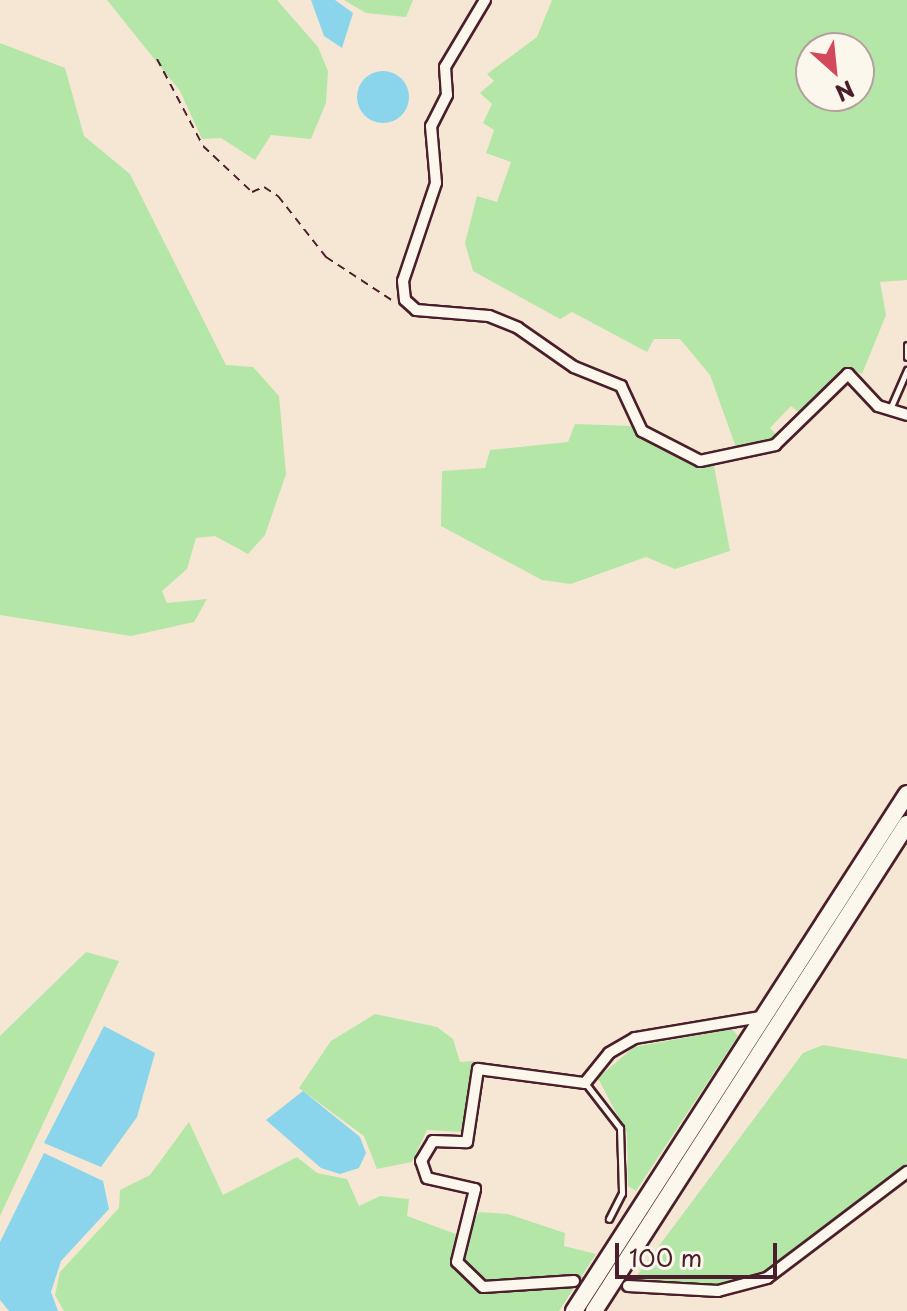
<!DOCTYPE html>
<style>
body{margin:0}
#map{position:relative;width:907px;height:1311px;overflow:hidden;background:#f5e7d3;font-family:"Playpen Sans",sans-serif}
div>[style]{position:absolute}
.green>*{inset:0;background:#b4e7a7}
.water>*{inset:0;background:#8ad5eb}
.round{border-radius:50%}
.street-tunnel>*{height:10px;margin-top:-5px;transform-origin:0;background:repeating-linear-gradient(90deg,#d3bfb1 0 10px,transparent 0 15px)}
.path>*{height:2px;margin-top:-1px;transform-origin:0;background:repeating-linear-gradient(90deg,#4a1f2b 0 8px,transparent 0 14px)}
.roads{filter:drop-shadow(2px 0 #4a1f2b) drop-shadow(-2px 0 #4a1f2b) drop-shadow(0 2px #4a1f2b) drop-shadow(0 -2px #4a1f2b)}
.lane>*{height:5px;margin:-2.5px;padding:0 2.5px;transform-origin:2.5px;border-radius:2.5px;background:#fbf7ec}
.street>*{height:10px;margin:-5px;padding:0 5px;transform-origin:5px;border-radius:5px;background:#fbf7ec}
.primary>*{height:16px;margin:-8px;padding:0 8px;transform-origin:8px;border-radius:8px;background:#fbf7ec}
span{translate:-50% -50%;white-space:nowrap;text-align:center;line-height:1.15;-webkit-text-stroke:7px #fbf7ec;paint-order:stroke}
.north{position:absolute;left:795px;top:32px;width:80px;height:80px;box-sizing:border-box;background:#fbf7ec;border:2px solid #b4a19f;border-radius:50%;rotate:153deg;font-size:22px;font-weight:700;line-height:32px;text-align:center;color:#4a1f2b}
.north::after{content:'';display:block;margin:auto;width:28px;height:36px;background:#d1495b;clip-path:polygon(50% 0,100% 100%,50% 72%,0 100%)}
.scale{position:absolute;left:615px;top:1243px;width:162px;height:36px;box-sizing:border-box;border:4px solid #4a1f2b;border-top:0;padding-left:10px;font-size:24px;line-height:28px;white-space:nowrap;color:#4a1f2b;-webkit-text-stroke:6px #fbf7ec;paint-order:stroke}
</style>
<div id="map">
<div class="green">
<div style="clip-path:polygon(107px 0,277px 0,318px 47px,328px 71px,326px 103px,311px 139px,271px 135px,255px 160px,221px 138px,202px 139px,180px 91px)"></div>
<div style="clip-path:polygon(344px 0,413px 0,406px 17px,366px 13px)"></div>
<div style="clip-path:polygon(evenodd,552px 0,907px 0,907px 280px,880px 282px,886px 315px,862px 374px,847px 367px,802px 415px,791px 406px,770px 428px,780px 438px,738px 453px,710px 375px,680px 339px,654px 339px,647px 352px,572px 312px,560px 319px,473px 271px,465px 243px,477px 196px,497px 202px,511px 162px,486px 153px,494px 130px,483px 123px,492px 104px,480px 93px,494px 81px,487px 74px,537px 37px,552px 0,811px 48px,859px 48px,859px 96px,811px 96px,811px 48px)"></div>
<div style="clip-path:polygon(0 43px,65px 68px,84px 136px,130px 174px,226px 365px,253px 367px,279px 396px,286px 474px,265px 535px,248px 554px,215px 536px,196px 538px,187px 569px,162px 591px,167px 603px,207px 599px,194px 622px,131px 636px,0 615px)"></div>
<div style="clip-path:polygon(575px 424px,633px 426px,694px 464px,714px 466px,730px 551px,675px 569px,646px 557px,571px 584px,542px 580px,441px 526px,442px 471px,485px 468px,490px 450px,568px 442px)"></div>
<div style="clip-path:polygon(86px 952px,119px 961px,0 1216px,0 1036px)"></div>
<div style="clip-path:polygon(375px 1014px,437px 1027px,453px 1039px,460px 1062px,474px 1061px,465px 1132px,427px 1130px,412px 1162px,377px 1169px,364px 1136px,299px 1088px,331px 1041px)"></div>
<div style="clip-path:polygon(732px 1029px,738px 1036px,636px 1191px,628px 1186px,627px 1134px,598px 1078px,634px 1047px)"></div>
<div style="clip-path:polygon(823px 1045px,907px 1059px,907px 1166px,768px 1274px,716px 1286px,632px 1282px,803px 1053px)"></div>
<div style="clip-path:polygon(189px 1122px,223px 1195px,297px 1157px,317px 1173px,347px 1179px,359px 1206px,380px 1196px,409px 1199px,407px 1216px,464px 1237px,479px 1212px,508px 1214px,565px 1233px,564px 1246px,596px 1254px,559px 1311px,64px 1311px,55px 1295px,60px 1272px,119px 1208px,120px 1190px,150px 1175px)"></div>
</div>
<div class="water">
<div style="clip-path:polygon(311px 0,335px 0,353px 13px,342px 48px,324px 36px)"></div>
<div class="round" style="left:357px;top:71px;width:52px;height:52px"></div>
<div style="clip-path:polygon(104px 1026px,155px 1053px,137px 1117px,101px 1167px,44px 1143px)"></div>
<div style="clip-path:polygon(303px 1091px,360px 1137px,366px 1153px,359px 1168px,340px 1174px,321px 1168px,266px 1120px)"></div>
<div style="clip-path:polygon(44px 1153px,103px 1181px,109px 1209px,61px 1261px,51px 1292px,58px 1311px,9px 1311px,0 1300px,0 1242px)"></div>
</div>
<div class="street-tunnel">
<div style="left:574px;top:1281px;width:54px;rotate:5.3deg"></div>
</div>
<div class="path">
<div style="left:157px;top:59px;width:98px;rotate:62.1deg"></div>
<div style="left:203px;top:146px;width:67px;rotate:43.2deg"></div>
<div style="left:252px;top:192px;width:13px;rotate:-23deg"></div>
<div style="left:264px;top:187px;width:17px;rotate:33deg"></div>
<div style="left:278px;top:196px;width:78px;rotate:51.8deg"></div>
<div style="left:326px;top:257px;width:80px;rotate:33.3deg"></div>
</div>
<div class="roads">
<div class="lane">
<div style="left:907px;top:345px;width:12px;rotate:90deg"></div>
<div style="left:890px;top:409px;width:43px;rotate:-66.4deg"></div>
<div style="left:586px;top:1084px;width:56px;rotate:52.3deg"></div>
<div style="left:620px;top:1128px;width:65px;rotate:88.2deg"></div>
<div style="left:622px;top:1193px;width:29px;rotate:117deg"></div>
</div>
<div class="street">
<div style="left:485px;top:0;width:78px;rotate:120.8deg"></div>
<div style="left:445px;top:67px;width:28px;rotate:86deg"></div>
<div style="left:447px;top:95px;width:35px;rotate:117deg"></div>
<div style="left:431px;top:126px;width:57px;rotate:85deg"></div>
<div style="left:436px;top:183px;width:103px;rotate:108.6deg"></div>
<div style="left:403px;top:281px;width:19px;rotate:84deg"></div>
<div style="left:405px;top:300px;width:15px;rotate:42deg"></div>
<div style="left:416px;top:310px;width:73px;rotate:4.7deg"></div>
<div style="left:489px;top:316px;width:31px;rotate:22deg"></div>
<div style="left:518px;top:328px;width:68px;rotate:34.9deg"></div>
<div style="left:574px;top:367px;width:51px;rotate:22deg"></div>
<div style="left:621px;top:386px;width:50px;rotate:65deg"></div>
<div style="left:642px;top:431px;width:65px;rotate:27.3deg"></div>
<div style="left:700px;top:461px;width:77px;rotate:-12deg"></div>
<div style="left:775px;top:445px;width:102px;rotate:-44.2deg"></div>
<div style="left:848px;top:374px;width:44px;rotate:46.8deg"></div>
<div style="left:878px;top:406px;width:30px;rotate:17deg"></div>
<div style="left:574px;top:1281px;width:91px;rotate:176.2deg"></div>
<div style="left:483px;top:1287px;width:36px;rotate:-136deg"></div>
<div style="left:457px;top:1262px;width:75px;rotate:-76.1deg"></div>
<div style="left:475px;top:1189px;width:49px;rotate:-167.1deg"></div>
<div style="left:427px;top:1178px;width:18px;rotate:-109deg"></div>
<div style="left:421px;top:1161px;width:23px;rotate:-59deg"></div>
<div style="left:433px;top:1141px;width:34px;rotate:2deg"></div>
<div style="left:467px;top:1142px;width:74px;rotate:-81.4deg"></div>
<div style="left:478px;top:1069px;width:108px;rotate:7.5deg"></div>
<div style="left:585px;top:1083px;width:38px;rotate:-51deg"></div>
<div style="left:609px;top:1053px;width:30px;rotate:-30deg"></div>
<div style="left:635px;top:1038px;width:133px;rotate:-9.5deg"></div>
<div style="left:628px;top:1286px;width:90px;rotate:3.2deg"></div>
<div style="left:718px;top:1291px;width:51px;rotate:-14.9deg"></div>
<div style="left:767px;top:1278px;width:176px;rotate:-37.1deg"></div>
</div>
<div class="primary">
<div style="left:574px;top:1311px;width:615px;rotate:-57.21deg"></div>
<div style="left:594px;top:1311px;width:579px;rotate:-57.27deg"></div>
</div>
</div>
<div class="north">N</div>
<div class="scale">100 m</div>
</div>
